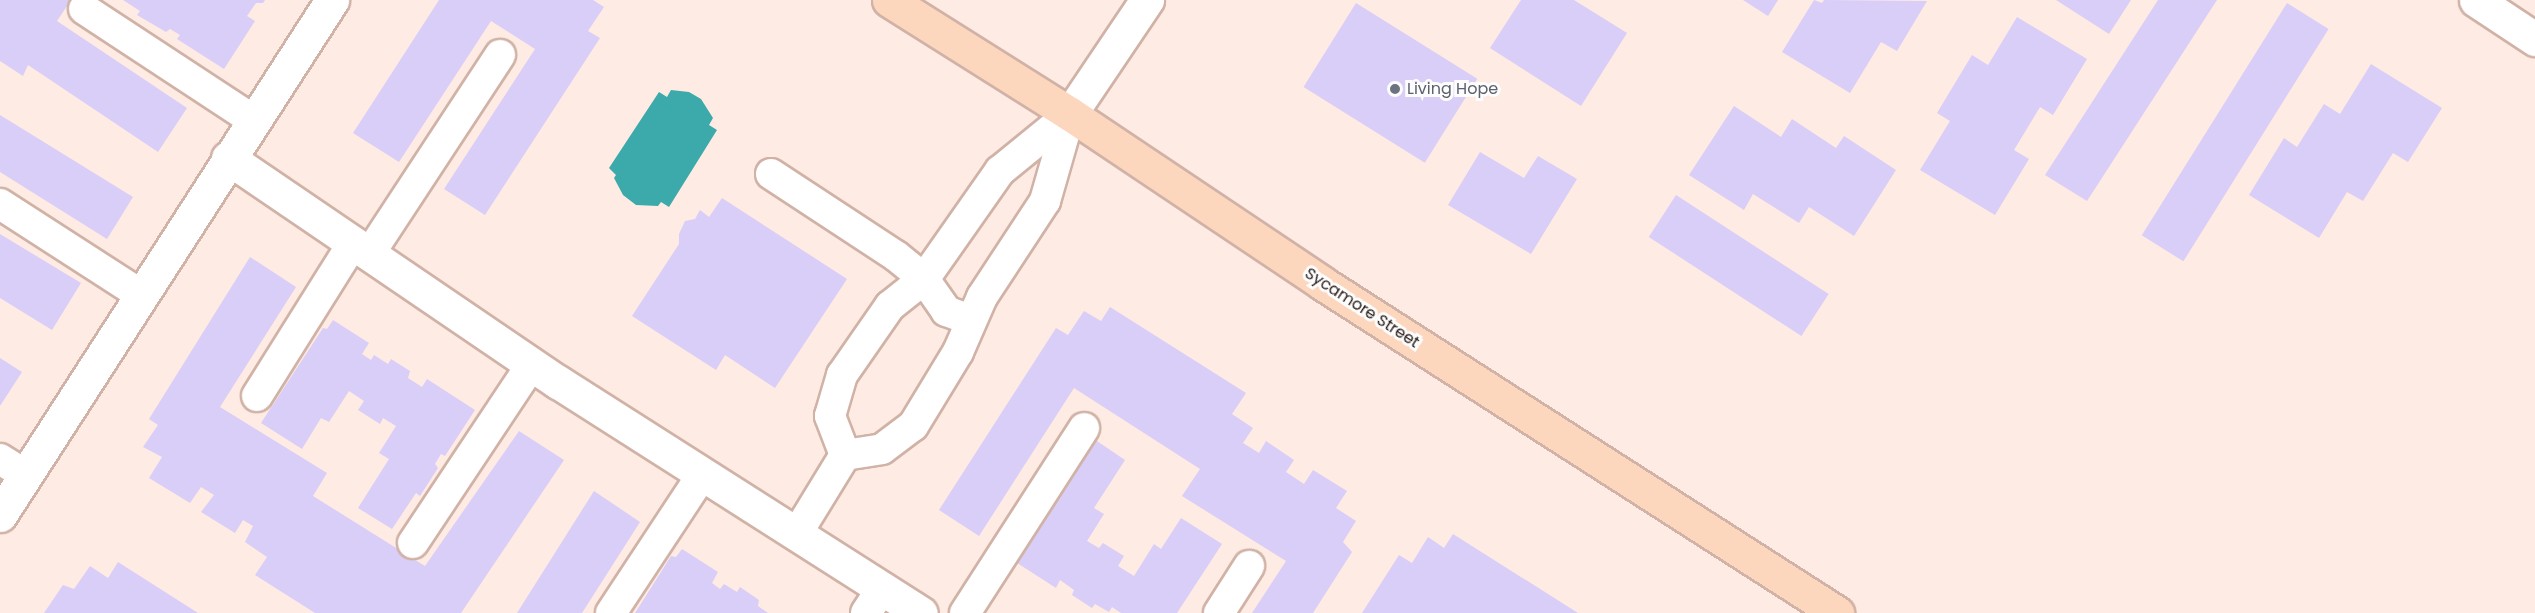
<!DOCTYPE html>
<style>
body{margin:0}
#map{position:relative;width:2535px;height:613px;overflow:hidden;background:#feebe3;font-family:Poppins,sans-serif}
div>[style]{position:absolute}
.water>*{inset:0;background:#3ca9ab}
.building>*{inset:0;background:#d9cef7;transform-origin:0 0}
.roads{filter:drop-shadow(2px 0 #d0b2a6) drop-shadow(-2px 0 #d0b2a6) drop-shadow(0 2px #d0b2a6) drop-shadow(0 -2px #d0b2a6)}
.lane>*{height:30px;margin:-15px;padding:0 15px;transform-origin:15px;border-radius:15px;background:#fff}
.street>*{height:33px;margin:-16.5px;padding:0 16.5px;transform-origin:16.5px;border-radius:16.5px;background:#fff}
.secondary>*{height:33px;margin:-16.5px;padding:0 16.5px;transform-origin:16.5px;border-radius:16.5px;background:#fcd7be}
.dots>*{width:16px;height:16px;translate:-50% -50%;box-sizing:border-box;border:3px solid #fdfdfd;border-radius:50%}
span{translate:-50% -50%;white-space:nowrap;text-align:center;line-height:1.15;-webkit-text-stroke:6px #fdfdfd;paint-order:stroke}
.worship-label{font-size:16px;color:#5b616d}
.left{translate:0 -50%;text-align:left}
.street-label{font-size:16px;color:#261b17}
</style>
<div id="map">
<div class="water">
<div style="clip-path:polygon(671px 90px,689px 92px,701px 99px,713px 118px,709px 125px,717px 130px,669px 207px,661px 202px,658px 206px,636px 205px,623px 195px,614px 178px,616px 175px,609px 168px,659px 92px,667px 97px)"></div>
</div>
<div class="building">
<div style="clip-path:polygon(0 0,71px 0,57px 21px,187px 108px,158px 152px,28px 65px,23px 76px,0 61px)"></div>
<div style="clip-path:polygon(123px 0,265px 0,263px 3px,256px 3px,247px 16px,255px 21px,224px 69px,177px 39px,180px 35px,170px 29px,166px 32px,137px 15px,140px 11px)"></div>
<div style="clip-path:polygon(439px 0,593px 0,604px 7px,588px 31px,600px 38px,485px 215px,444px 189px,535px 49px,491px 21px,399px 162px,353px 133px)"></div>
<div style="clip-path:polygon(1521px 0,1574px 0,1627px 33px,1581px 106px,1490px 48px)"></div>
<div style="clip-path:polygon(1743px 0,1778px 0,1768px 16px)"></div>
<div style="clip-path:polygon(1814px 0,1822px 3px,1824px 0,1927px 1px,1897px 51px,1881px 42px,1850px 93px,1782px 52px)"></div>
<div style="clip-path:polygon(2056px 0,2131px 0,2109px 34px)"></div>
<div style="clip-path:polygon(2158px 0,2217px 0,2087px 201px,2045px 175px)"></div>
<div style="left:1356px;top:3px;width:143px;height:99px;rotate:32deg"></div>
<div style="left:2287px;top:3px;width:49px;height:274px;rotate:32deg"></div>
<div style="clip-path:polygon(2017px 17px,2087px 59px,2053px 115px,2040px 107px,2014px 150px,2029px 159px,1995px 215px,1920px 170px,1950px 121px,1937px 113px,1972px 55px,1988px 65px)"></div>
<div style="clip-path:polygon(2371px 64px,2442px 108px,2408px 162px,2393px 153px,2363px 201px,2347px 192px,2319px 238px,2249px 195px,2284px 138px,2297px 147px,2324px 104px,2340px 114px)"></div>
<div style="clip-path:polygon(1734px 106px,1781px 137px,1792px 119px,1836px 148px,1844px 136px,1896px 170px,1854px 236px,1809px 207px,1799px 223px,1753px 194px,1744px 210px,1689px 175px)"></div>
<div style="clip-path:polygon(0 115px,133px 197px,107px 239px,0 172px)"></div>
<div style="clip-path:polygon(1480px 152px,1524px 178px,1538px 156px,1577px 179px,1531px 254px,1448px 205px)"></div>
<div style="left:1676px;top:195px;width:182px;height:50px;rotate:33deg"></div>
<div style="clip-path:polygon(722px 198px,847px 279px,775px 388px,725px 355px,716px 370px,632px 316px,679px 244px,679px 234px,685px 221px,695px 219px,700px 210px,709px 217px)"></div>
<div style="clip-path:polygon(0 234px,81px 283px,52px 330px,0 298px)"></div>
<div style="clip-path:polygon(250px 257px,296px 287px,220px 407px,327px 473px,313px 496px,425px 566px,519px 431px,564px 460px,461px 613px,315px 613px,255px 575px,267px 557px,245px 542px,253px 526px,243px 520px,235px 533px,201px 512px,214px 495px,201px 487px,190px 503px,149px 478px,162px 457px,143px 447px,158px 425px,149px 419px)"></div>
<div style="clip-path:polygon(1110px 307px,1246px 393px,1232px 414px,1253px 428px,1243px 443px,1259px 453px,1266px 441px,1294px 460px,1286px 472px,1304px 484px,1313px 470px,1347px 491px,1336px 508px,1356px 521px,1343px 542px,1352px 552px,1313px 613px,1252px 613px,1286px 561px,1182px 496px,1200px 469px,1074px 388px,979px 536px,939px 510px,1056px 328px,1068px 335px,1084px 311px,1101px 321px)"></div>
<div style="clip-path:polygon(333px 320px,369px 343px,362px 354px,371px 360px,374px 355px,388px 364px,391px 359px,410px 371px,408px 378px,422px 387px,427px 379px,475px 410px,445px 456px,441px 454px,435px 464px,438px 468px,420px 496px,416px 493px,392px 529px,358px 508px,389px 459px,379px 453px,396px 426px,383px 418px,380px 424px,358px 410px,364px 401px,349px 391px,329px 422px,321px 418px,302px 449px,261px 423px,323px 328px,327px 329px)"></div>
<div style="clip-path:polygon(0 358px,22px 372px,0 406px)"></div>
<div style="clip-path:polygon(1091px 437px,1125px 460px,1094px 508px,1104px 514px,1087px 541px,1099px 548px,1103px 543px,1124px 556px,1118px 566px,1134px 576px,1154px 544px,1161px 549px,1181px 518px,1222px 544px,1177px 613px,1121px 613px,1112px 607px,1109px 612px,1095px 604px,1092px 608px,1072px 595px,1074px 590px,1060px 580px,1056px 588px,1008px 557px)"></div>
<div style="clip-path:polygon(594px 491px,640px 522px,582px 613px,517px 613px)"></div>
<div style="clip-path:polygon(1453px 534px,1578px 613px,1362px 613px,1399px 555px,1412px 563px,1428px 537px,1444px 548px)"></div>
<div style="clip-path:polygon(682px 549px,718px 572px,712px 583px,720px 589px,724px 584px,737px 592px,740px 587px,759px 600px,758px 606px,768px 613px,635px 613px,671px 556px,676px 557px)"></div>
<div style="clip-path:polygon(118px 562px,198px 613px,44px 613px,63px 585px,74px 589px,90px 566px,108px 578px)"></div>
</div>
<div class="roads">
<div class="lane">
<div style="left:84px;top:9px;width:202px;rotate:33.3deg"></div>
<div style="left:771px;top:174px;width:149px;rotate:33.3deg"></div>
<div style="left:896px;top:256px;width:36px;rotate:39deg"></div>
<div style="left:924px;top:279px;width:39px;rotate:55deg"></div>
<div style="left:946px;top:311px;width:27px;rotate:20deg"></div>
<div style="left:0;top:204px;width:168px;rotate:32.8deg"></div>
<div style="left:370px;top:253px;width:237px;rotate:-56.7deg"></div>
<div style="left:257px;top:396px;width:181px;rotate:-57.9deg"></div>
<div style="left:845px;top:455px;width:42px;rotate:-111deg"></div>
<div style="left:830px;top:416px;width:43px;rotate:-73.7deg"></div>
<div style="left:842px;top:375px;width:84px;rotate:-55.2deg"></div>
<div style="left:890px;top:306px;width:43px;rotate:-38.5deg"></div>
<div style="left:924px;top:279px;width:132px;rotate:-54.9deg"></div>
<div style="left:1000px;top:171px;width:90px;rotate:-39.2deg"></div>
<div style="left:0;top:459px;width:32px;rotate:32deg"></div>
<div style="left:796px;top:535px;width:94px;rotate:-58.5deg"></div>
<div style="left:845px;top:455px;width:37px;rotate:-9deg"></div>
<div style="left:882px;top:449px;width:39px;rotate:-37deg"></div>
<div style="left:913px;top:426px;width:87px;rotate:-58.7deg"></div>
<div style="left:958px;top:352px;width:60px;rotate:-66.4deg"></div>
<div style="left:982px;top:297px;width:115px;rotate:-56.7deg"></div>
<div style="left:1045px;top:201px;width:91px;rotate:-74deg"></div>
<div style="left:413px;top:543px;width:215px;rotate:-56.4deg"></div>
<div style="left:611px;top:613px;width:165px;rotate:-56.6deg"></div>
<div style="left:866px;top:613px;width:30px;rotate:-57deg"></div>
<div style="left:965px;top:613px;width:220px;rotate:-57.2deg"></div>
<div style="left:1219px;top:613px;width:56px;rotate:-57.4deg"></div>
</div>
<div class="street">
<div style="left:2476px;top:0;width:71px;rotate:33.5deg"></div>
<div style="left:1070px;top:114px;width:138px;rotate:-56deg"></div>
<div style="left:228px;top:158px;width:399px;rotate:34.2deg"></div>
<div style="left:558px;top:382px;width:430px;rotate:32.5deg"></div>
<div style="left:0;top:515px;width:613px;rotate:-57.19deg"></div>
</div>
<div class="secondary">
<div style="left:889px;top:0;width:214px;rotate:32.2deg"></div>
<div style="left:1070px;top:114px;width:303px;rotate:33.8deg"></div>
<div style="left:1322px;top:283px;width:612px;rotate:32.65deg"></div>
</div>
</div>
<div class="dots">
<div style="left:1395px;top:89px;background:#6b7280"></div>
</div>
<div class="worship-label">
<span class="left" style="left:1407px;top:89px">Living Hope</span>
</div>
<div class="street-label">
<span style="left:1362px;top:308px;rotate:33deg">Sycamore Street</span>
</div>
</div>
